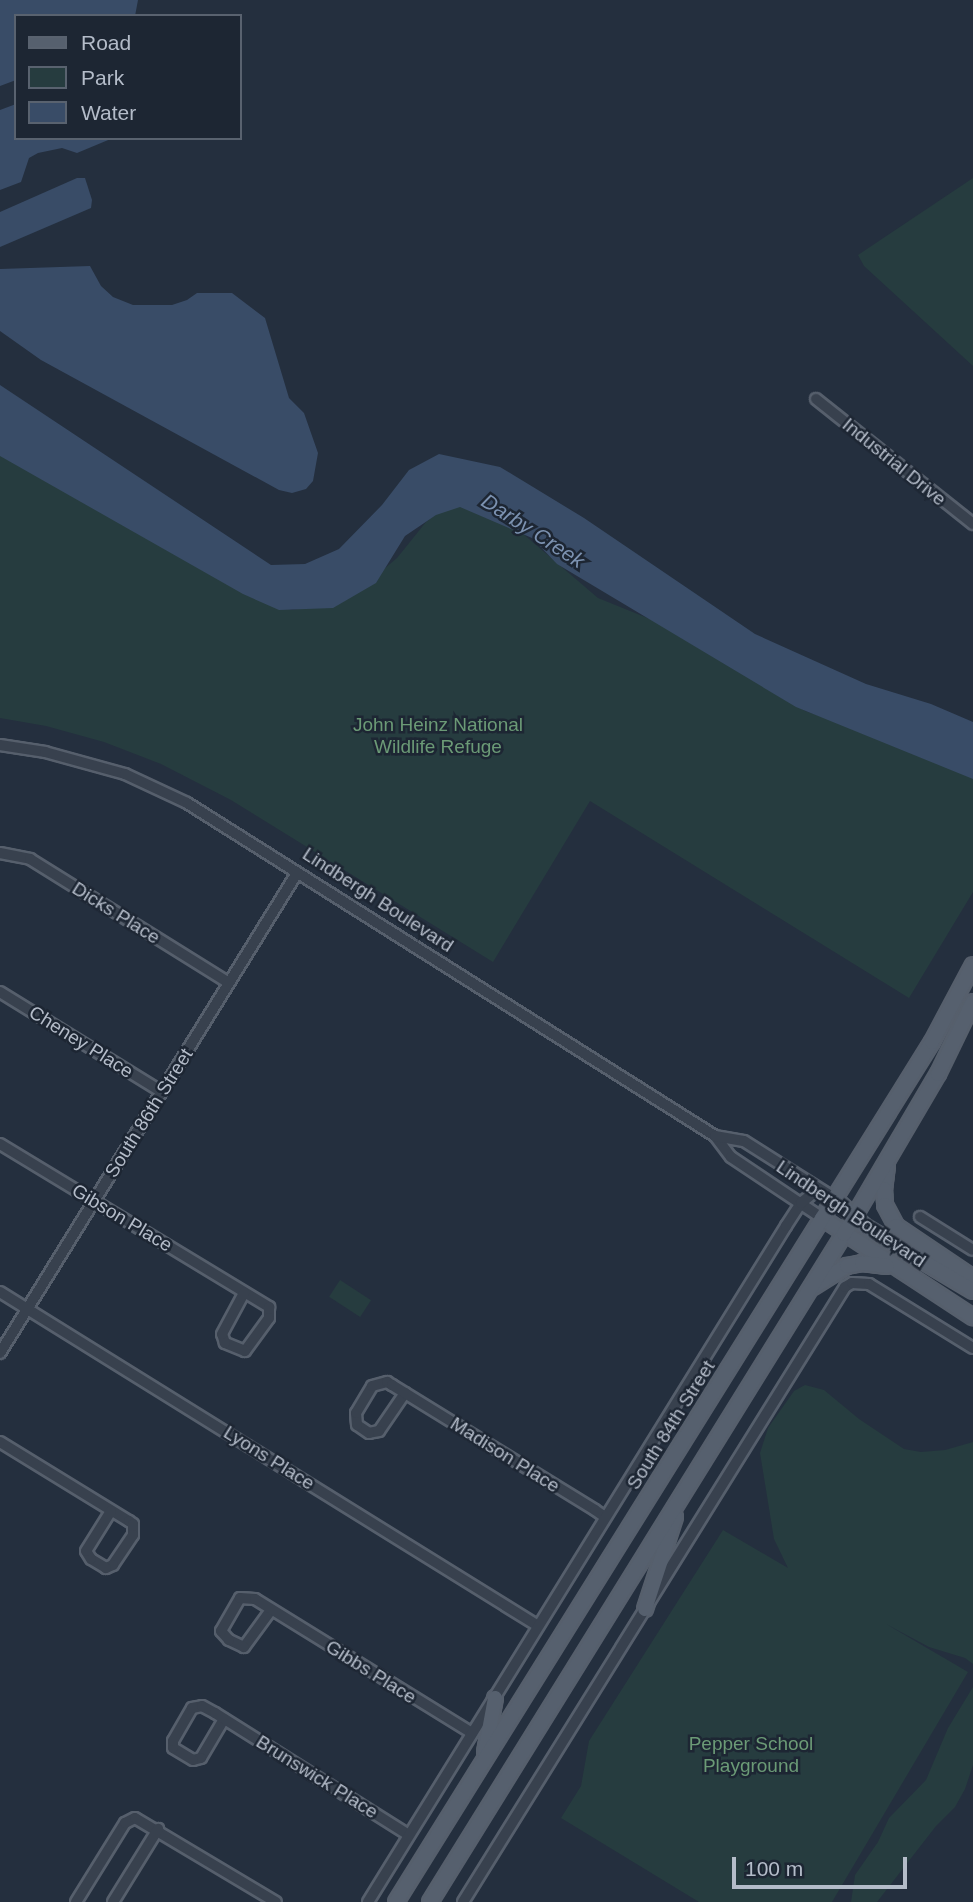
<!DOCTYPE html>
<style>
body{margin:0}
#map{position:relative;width:973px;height:1902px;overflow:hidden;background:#242f3e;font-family:Helvetica,sans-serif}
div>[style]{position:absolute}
.green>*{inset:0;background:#263c3f;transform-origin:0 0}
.water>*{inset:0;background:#394c67}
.roads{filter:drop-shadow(2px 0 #565f6c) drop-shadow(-2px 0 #565f6c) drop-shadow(0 2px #565f6c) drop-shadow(0 -2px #565f6c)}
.minor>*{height:10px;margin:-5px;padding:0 5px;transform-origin:5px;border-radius:5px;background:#38414e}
.major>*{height:14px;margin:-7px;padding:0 7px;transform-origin:7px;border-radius:7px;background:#56606e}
span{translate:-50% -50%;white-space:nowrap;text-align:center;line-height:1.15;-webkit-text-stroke:5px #1d2633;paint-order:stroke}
.street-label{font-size:19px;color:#b4bcc9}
.park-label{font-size:19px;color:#6b9a76}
.water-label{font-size:21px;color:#7c92b1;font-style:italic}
.legend{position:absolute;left:14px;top:14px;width:228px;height:126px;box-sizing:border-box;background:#1d2633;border:2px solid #59626f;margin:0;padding:9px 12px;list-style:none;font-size:21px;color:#b4bcc9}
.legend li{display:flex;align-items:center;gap:14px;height:35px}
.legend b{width:35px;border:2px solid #59626f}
.scale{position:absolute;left:732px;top:1857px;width:175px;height:32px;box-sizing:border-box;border:4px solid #b4bcc9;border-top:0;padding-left:9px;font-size:21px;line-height:24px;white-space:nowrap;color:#b4bcc9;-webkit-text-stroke:5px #1d2633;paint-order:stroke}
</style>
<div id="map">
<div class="green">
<div style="clip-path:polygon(973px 178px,973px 366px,864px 266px,858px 255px)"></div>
<div style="clip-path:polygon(0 453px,280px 607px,292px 610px,332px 604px,357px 592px,397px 558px,426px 522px,453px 502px,515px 527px,598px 598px,687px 634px,805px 711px,973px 769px,973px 892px,909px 998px,590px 801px,493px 962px,231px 800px,161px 764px,104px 742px,46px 726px,0 718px)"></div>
<div style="left:340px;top:1280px;width:37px;height:20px;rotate:33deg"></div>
<div style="clip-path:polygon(805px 1385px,824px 1390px,859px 1419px,904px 1449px,921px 1452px,945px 1450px,973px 1442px,973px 1664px,965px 1658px,929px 1647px,886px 1624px,968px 1672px,832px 1902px,699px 1902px,561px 1818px,581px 1786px,589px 1741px,723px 1530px,788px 1568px,774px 1539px,760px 1453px,768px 1428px,794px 1391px)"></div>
<div style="clip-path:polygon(973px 1687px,973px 1765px,965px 1789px,955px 1807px,936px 1826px,877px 1902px,851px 1902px,855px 1875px,878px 1842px,889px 1818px,926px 1780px,948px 1728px)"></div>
</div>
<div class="water">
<div style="clip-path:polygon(0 0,138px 0,135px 16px,16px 16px,16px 80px,0 86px)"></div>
<div style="clip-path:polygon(16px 104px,16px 138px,113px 138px,77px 153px,62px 148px,38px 153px,29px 158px,21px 182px,0 190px,0 110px)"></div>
<div style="clip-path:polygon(77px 178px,85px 178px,92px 200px,91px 208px,0 247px,0 212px)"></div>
<div style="clip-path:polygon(90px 266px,101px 286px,113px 297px,133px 305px,172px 305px,187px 300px,197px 293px,232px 293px,265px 318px,289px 398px,304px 413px,318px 453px,313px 481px,306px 489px,292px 493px,279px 490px,41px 360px,0 331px,0 269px)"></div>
<div style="clip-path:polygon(0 385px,271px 565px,305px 564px,339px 549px,382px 505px,409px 470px,439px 454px,500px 467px,584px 518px,755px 634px,866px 684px,931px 704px,973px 722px,973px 779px,796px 707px,557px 564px,532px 538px,460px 507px,436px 515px,405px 536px,376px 583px,333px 608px,279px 610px,243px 594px,0 456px)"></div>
</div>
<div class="roads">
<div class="minor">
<div style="left:816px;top:399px;width:201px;rotate:38.5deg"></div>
<div style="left:0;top:745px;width:46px;rotate:8.8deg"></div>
<div style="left:45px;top:752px;width:83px;rotate:15.4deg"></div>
<div style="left:125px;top:774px;width:68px;rotate:25.1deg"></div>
<div style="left:187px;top:803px;width:624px;rotate:32.24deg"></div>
<div style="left:715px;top:1136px;width:26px;rotate:53deg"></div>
<div style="left:731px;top:1157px;width:110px;rotate:33.8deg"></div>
<div style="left:0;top:853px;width:31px;rotate:11deg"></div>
<div style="left:30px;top:859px;width:234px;rotate:31.9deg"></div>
<div style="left:0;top:992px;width:190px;rotate:31.7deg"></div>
<div style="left:715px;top:1136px;width:29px;rotate:10deg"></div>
<div style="left:744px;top:1141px;width:107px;rotate:32.3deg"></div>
<div style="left:0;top:1144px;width:315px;rotate:31.2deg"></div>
<div style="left:269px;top:1307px;width:11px;rotate:90deg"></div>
<div style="left:269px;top:1318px;width:41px;rotate:126deg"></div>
<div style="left:245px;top:1351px;width:22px;rotate:-158deg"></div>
<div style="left:225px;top:1343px;width:9px;rotate:-108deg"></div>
<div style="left:222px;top:1334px;width:47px;rotate:-61.8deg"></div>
<div style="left:920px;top:1217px;width:62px;rotate:31.9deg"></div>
<div style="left:0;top:1292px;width:633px;rotate:31.83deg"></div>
<div style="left:0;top:1353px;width:564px;rotate:-58.25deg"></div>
<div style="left:405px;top:1393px;width:46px;rotate:124.4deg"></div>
<div style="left:379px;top:1431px;width:10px;rotate:169deg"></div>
<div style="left:369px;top:1433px;width:14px;rotate:-146deg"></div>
<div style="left:357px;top:1425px;width:12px;rotate:-95deg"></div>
<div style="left:356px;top:1413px;width:31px;rotate:-59deg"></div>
<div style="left:372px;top:1386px;width:16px;rotate:-15deg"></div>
<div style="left:387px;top:1382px;width:6px;rotate:31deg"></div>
<div style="left:392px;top:1385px;width:238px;rotate:31.6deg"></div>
<div style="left:595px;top:1510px;width:12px;rotate:35deg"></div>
<div style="left:0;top:1442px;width:151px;rotate:31.5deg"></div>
<div style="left:129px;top:1521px;width:5px;rotate:37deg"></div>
<div style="left:133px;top:1524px;width:11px;rotate:90deg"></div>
<div style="left:133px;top:1535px;width:36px;rotate:124deg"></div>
<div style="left:113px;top:1565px;width:8px;rotate:157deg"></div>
<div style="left:106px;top:1568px;width:17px;rotate:-149deg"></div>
<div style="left:91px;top:1559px;width:9px;rotate:-122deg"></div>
<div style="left:86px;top:1551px;width:47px;rotate:-58deg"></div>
<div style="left:271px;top:1610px;width:46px;rotate:126.1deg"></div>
<div style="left:244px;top:1647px;width:17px;rotate:-155deg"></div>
<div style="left:229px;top:1640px;width:12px;rotate:-132deg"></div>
<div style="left:221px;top:1631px;width:38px;rotate:-60deg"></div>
<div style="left:240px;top:1598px;width:15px;rotate:4deg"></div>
<div style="left:255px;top:1599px;width:255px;rotate:31.7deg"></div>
<div style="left:224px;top:1719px;width:45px;rotate:120.5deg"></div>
<div style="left:201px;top:1758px;width:8px;rotate:166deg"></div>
<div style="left:193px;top:1760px;width:23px;rotate:-149deg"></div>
<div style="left:173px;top:1748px;width:7px;rotate:-90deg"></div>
<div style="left:173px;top:1741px;width:38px;rotate:-60deg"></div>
<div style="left:192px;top:1708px;width:10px;rotate:-11deg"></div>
<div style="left:202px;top:1706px;width:15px;rotate:28deg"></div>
<div style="left:215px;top:1713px;width:229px;rotate:32.2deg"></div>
<div style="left:76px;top:1902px;width:93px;rotate:-58.2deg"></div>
<div style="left:125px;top:1823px;width:11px;rotate:-27deg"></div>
<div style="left:135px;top:1818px;width:164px;rotate:30.8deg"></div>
<div style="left:113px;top:1902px;width:86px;rotate:-58.3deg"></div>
<div style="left:368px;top:1902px;width:795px;rotate:-58.27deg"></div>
<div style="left:786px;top:1226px;width:27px;rotate:-57deg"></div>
<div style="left:801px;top:1203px;width:22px;rotate:-39deg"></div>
<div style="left:463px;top:1902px;width:724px;rotate:-58.15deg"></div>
<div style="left:845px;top:1287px;width:8px;rotate:-30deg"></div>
<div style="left:852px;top:1283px;width:17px;rotate:3deg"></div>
<div style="left:869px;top:1284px;width:122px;rotate:31.6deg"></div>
</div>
<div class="major">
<div style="left:887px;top:1166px;width:23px;rotate:97deg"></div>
<div style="left:884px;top:1189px;width:16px;rotate:86deg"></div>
<div style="left:885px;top:1205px;width:24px;rotate:62deg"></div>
<div style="left:896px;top:1226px;width:93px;rotate:34deg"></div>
<div style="left:834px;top:1198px;width:41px;rotate:43deg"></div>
<div style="left:864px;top:1226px;width:127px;rotate:30.8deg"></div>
<div style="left:822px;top:1218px;width:181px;rotate:33.3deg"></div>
<div style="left:813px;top:1287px;width:40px;rotate:-32deg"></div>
<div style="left:847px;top:1266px;width:15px;rotate:-11deg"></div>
<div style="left:862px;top:1263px;width:25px;rotate:7deg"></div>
<div style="left:645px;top:1609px;width:97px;rotate:-71.9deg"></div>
<div style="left:485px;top:1752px;width:55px;rotate:-79.5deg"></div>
<div style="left:396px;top:1902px;width:1013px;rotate:-58.07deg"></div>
<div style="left:932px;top:1042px;width:87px;rotate:-62deg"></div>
<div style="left:430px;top:1902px;width:786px;rotate:-58.21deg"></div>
<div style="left:844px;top:1234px;width:186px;rotate:-59.6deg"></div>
<div style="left:938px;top:1074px;width:80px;rotate:-64.1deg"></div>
</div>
</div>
<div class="street-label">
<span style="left:894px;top:462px;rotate:39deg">Industrial Drive</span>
<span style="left:378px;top:900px;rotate:33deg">Lindbergh Boulevard</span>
<span style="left:116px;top:913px;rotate:32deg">Dicks Place</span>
<span style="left:81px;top:1042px;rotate:32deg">Cheney Place</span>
<span style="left:149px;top:1113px;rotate:-58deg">South 86th Street</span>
<span style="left:851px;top:1214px;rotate:34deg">Lindbergh Boulevard</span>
<span style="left:122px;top:1218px;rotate:31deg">Gibson Place</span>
<span style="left:671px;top:1425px;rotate:-58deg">South 84th Street</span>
<span style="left:505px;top:1455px;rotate:32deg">Madison Place</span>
<span style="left:269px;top:1458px;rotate:32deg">Lyons Place</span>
<span style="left:371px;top:1672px;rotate:32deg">Gibbs Place</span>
<span style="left:317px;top:1777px;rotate:32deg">Brunswick Place</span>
</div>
<div class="park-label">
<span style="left:438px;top:736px">John Heinz National<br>Wildlife Refuge</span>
<span style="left:751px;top:1755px">Pepper School<br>Playground</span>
</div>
<div class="water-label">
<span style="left:533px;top:531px;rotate:33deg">Darby Creek</span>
</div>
<ul class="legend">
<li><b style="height:9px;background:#56606e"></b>Road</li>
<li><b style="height:19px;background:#263c3f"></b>Park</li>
<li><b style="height:19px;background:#394c67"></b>Water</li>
</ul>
<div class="scale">100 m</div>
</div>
